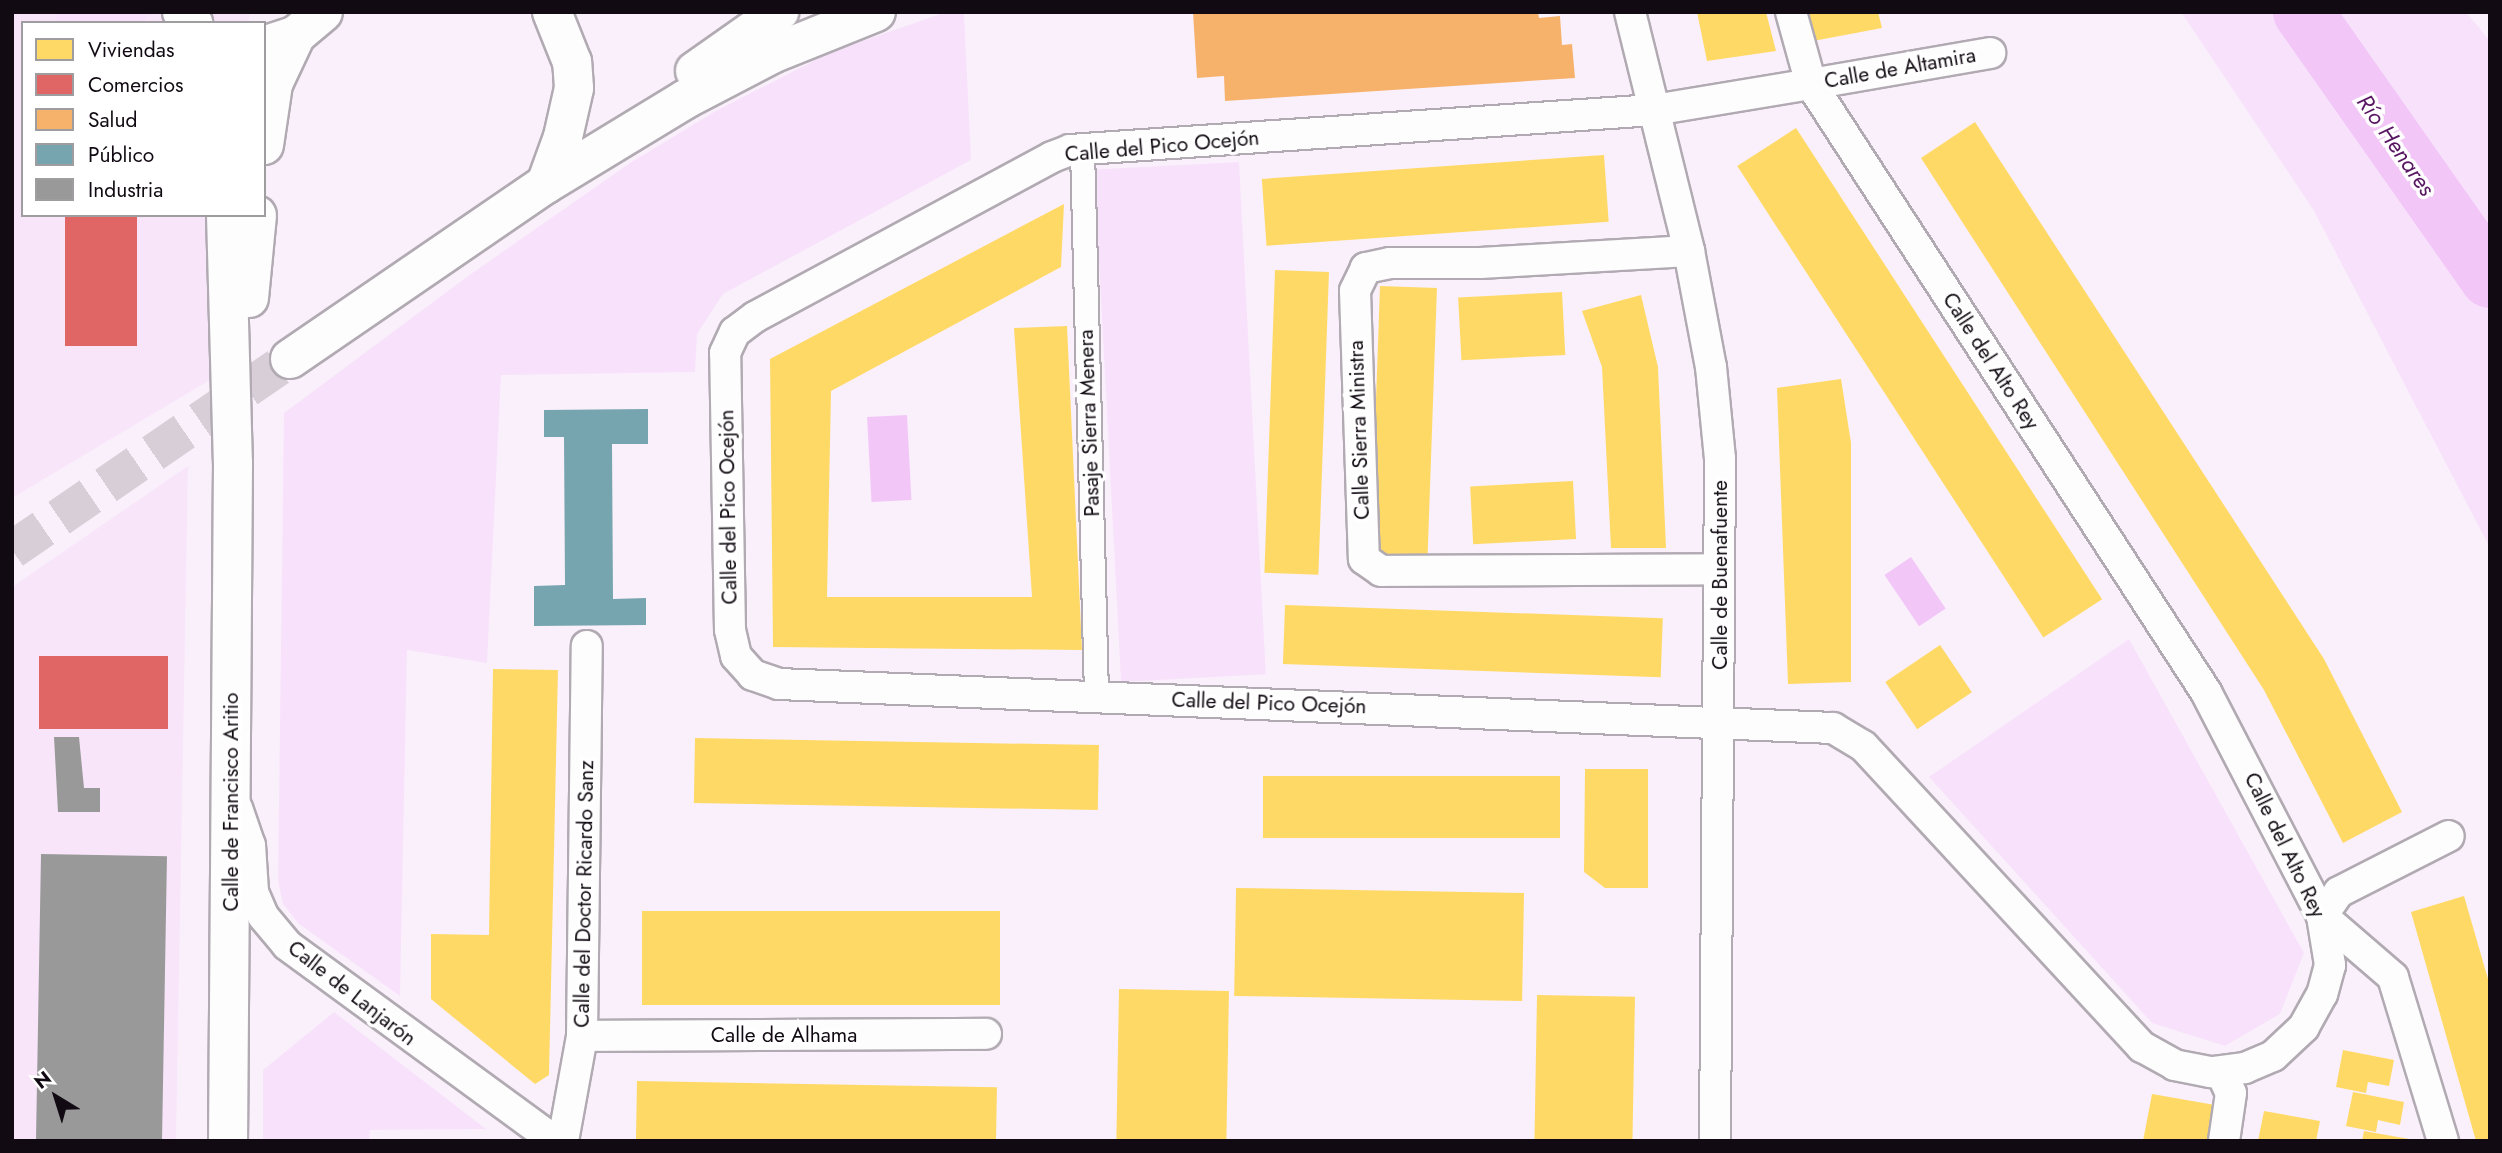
<!DOCTYPE html>
<meta charset="utf-8">
<style>
body{margin:0}
#map{position:relative;width:2502px;height:1153px;overflow:hidden;background:#faf0fb;font-family:Jost,sans-serif}
div>[style]{position:absolute}
.built>*{inset:0;background:#f8e5fa}
.green>*{inset:0;background:#f8e2fb;transform-origin:0 0}
.water>*{inset:0;background:#f2c7f8;transform-origin:0 0}
.homes>*{inset:0;background:#ffd966;transform-origin:0 0}
.shops>*{inset:0;background:#e06666;transform-origin:0 0}
.health>*{inset:0;background:#f6b26b}
.public>*{inset:0;background:#76a5af}
.industry>*{inset:0;background:#999;transform-origin:0 0}
.river>*{height:60px;margin:-30px;padding:0 30px;transform-origin:30px;border-radius:30px;background:#f2c7f8}
.secondary-tunnel>*{height:38px;margin-top:-19px;transform-origin:0;background:repeating-linear-gradient(90deg,#d7ced8 0 38px,transparent 0 57px)}
.roads{filter:drop-shadow(2px 0 #b1aab2) drop-shadow(-2px 0 #b1aab2) drop-shadow(0 2px #b1aab2) drop-shadow(0 -2px #b1aab2)}
.pedestrian>*{height:23px;margin:-11.5px;padding:0 11.5px;transform-origin:11.5px;border-radius:11.5px;background:#fefdfe}
.minor>*{height:30px;margin:-15px;padding:0 15px;transform-origin:15px;border-radius:15px;background:#fefdfe}
.secondary>*{height:38px;margin:-19px;padding:0 19px;transform-origin:19px;border-radius:19px;background:#fefdfe}
span{translate:-50% -50%;white-space:nowrap;text-align:center;line-height:1.15;-webkit-text-stroke:7px #fff;paint-order:stroke}
.street-label{font-size:21px;color:#110a12}
.water-label{font-size:23px;color:#581562;font-style:italic}
.frame{position:absolute;inset:0;border:14px solid #110a12;pointer-events:none}
.legend{position:absolute;left:21px;top:21px;width:245px;height:196px;box-sizing:border-box;background:#fff;border:2px solid #a09da0;margin:0;padding:9px 12px;list-style:none;font-size:21px;color:#110a12}
.legend li{display:flex;align-items:center;gap:14px;height:35px}
.legend b{width:35px;border:2px solid #a09da0}
.north{position:absolute;left:21px;top:1062px;width:70px;height:70px;-webkit-text-stroke:5px #fff;paint-order:stroke;rotate:322deg;font-size:19px;font-weight:700;line-height:28px;text-align:center;color:#110a12}
.north::after{content:'';display:block;margin:auto;width:24px;height:32px;background:#110a12;clip-path:polygon(50% 0,100% 100%,50% 72%,0 100%)}
</style>
<div id="map">
<div class="built">
<div style="clip-path:polygon(12px 12px,250px 12px,249px 23px,23px 23px,23px 215px,241px 215px,235px 365px,12px 498px)"></div>
<div style="clip-path:polygon(188px 466px,176px 1141px,12px 1141px,12px 587px)"></div>
</div>
<div class="green">
<div style="left:56px;top:12px;width:90px;height:11px"></div>
<div style="clip-path:polygon(946px 12px,964px 12px,971px 160px,723px 294px,697px 334px,695px 372px,501px 375px,487px 663px,407px 650px,400px 996px,299px 924px,283px 904px,278px 880px,284px 413px,468px 276px,630px 163px,714px 112px,831px 52px)"></div>
<div style="clip-path:polygon(2181px 12px,2466px 12px,2490px 41px,2490px 548px,2314px 211px)"></div>
<div style="left:1239px;top:162px;width:513px;height:145px;rotate:87deg"></div>
<div style="clip-path:polygon(2129px 639px,2304px 953px,2280px 1014px,2225px 1046px,2152px 1023px,1929px 777px)"></div>
<div style="clip-path:polygon(334px 1012px,486px 1129px,370px 1130px,369px 1141px,263px 1141px,263px 1070px)"></div>
</div>
<div class="water">
<div style="left:907px;top:415px;width:85px;height:40px;rotate:87deg"></div>
<div style="left:1911px;top:557px;width:62px;height:32px;rotate:56deg"></div>
</div>
<div class="homes">
<div style="clip-path:polygon(1697px 12px,1766px 12px,1776px 51px,1707px 61px)"></div>
<div style="clip-path:polygon(1801px 12px,1878px 12px,1882px 28px,1808px 42px)"></div>
<div style="clip-path:polygon(1975px 122px,2324px 659px,2402px 812px,2343px 843px,2264px 690px,1921px 158px)"></div>
<div style="left:1796px;top:128px;width:562px;height:70px;rotate:57deg"></div>
<div style="left:1604px;top:155px;width:67px;height:343px;rotate:86deg"></div>
<div style="clip-path:polygon(1064px 204px,1061px 267px,831px 391px,827px 597px,1032px 597px,1014px 328px,1067px 326px,1082px 650px,773px 647px,770px 359px)"></div>
<div style="left:1275px;top:270px;width:54px;height:303px;rotate:2deg"></div>
<div style="left:1380px;top:286px;width:57px;height:270px;rotate:2deg"></div>
<div style="left:1562px;top:292px;width:63px;height:104px;rotate:87deg"></div>
<div style="clip-path:polygon(1641px 295px,1658px 367px,1666px 548px,1611px 548px,1602px 367px,1582px 311px)"></div>
<div style="clip-path:polygon(1841px 379px,1851px 443px,1851px 682px,1788px 684px,1777px 388px)"></div>
<div style="left:1573px;top:481px;width:58px;height:103px;rotate:87deg"></div>
<div style="left:1285px;top:605px;width:378px;height:59px;rotate:2deg"></div>
<div style="left:1940px;top:645px;width:57px;height:66px;rotate:56deg"></div>
<div style="clip-path:polygon(493px 669px,558px 670px,549px 1075px,535px 1084px,431px 999px,431px 934px,489px 935px)"></div>
<div style="left:695px;top:738px;width:404px;height:65px;rotate:1deg"></div>
<div style="clip-path:polygon(1585px 769px,1648px 769px,1648px 888px,1605px 888px,1584px 872px)"></div>
<div style="left:1263px;top:776px;width:297px;height:62px"></div>
<div style="left:1524px;top:893px;width:108px;height:288px;rotate:91deg"></div>
<div style="clip-path:polygon(2464px 896px,2490px 986px,2490px 1141px,2476px 1141px,2411px 912px)"></div>
<div style="left:642px;top:911px;width:358px;height:94px"></div>
<div style="left:1119px;top:989px;width:110px;height:152px;rotate:1deg"></div>
<div style="left:1537px;top:995px;width:98px;height:146px;rotate:1deg"></div>
<div style="clip-path:polygon(2343px 1050px,2394px 1060px,2389px 1086px,2368px 1082px,2366px 1093px,2336px 1087px)"></div>
<div style="left:637px;top:1081px;width:360px;height:60px;rotate:1deg"></div>
<div style="clip-path:polygon(2353px 1092px,2404px 1102px,2400px 1125px,2378px 1120px,2376px 1132px,2346px 1126px)"></div>
<div style="clip-path:polygon(2152px 1094px,2215px 1105px,2209px 1141px,2143px 1141px)"></div>
<div style="clip-path:polygon(2264px 1111px,2320px 1121px,2316px 1141px,2258px 1141px)"></div>
<div style="clip-path:polygon(2364px 1131px,2409px 1139px,2409px 1141px,2362px 1141px)"></div>
</div>
<div class="shops">
<div style="left:65px;top:215px;width:72px;height:131px"></div>
<div style="left:39px;top:656px;width:129px;height:73px"></div>
</div>
<div class="health">
<div style="clip-path:polygon(1193px 12px,1538px 12px,1539px 18px,1560px 16px,1562px 45px,1572px 44px,1575px 78px,1225px 101px,1224px 76px,1197px 78px)"></div>
</div>
<div class="public">
<div style="clip-path:polygon(648px 409px,648px 444px,612px 444px,613px 599px,646px 598px,646px 625px,534px 626px,534px 586px,565px 585px,564px 437px,544px 437px,544px 410px)"></div>
</div>
<div class="industry">
<div style="clip-path:polygon(54px 737px,79px 737px,84px 788px,100px 788px,100px 812px,58px 812px)"></div>
<div style="left:41px;top:854px;width:126px;height:287px;rotate:1deg"></div>
</div>
<div class="river">
<div style="left:2303px;top:12px;width:325px;rotate:54.9deg"></div>
</div>
<div class="secondary-tunnel">
<div style="left:12px;top:550px;width:337px;rotate:-34.5deg"></div>
</div>
<div class="roads">
<div class="pedestrian">
<div style="left:1082px;top:149px;width:547px;rotate:88.53deg"></div>
</div>
<div class="minor">
<div style="left:1630px;top:12px;width:246px;rotate:76.1deg"></div>
<div style="left:1689px;top:251px;width:118px;rotate:79.3deg"></div>
<div style="left:1711px;top:367px;width:92px;rotate:84.4deg"></div>
<div style="left:1720px;top:459px;width:682px;rotate:90.42deg"></div>
<div style="left:1791px;top:12px;width:75px;rotate:74.5deg"></div>
<div style="left:1811px;top:84px;width:725px;rotate:56.99deg"></div>
<div style="left:2206px;top:692px;width:252px;rotate:62.6deg"></div>
<div style="left:2322px;top:916px;width:50px;rotate:80.7deg"></div>
<div style="left:2330px;top:965px;width:30px;rotate:105deg"></div>
<div style="left:2322px;top:994px;width:38px;rotate:119deg"></div>
<div style="left:2304px;top:1027px;width:42px;rotate:136.9deg"></div>
<div style="left:2273px;top:1056px;width:30px;rotate:157deg"></div>
<div style="left:2245px;top:1068px;width:35px;rotate:173deg"></div>
<div style="left:2210px;top:1072px;width:36px;rotate:-169deg"></div>
<div style="left:2175px;top:1065px;width:38px;rotate:-151deg"></div>
<div style="left:2142px;top:1047px;width:410px;rotate:-132.8deg"></div>
<div style="left:1863px;top:746px;width:35px;rotate:-149deg"></div>
<div style="left:1833px;top:728px;width:1055px;rotate:-177.61deg"></div>
<div style="left:779px;top:684px;width:28px;rotate:-161deg"></div>
<div style="left:753px;top:675px;width:25px;rotate:-132deg"></div>
<div style="left:736px;top:656px;width:27px;rotate:-103deg"></div>
<div style="left:730px;top:630px;width:277px;rotate:-91deg"></div>
<div style="left:725px;top:353px;width:23px;rotate:-65deg"></div>
<div style="left:735px;top:332px;width:25px;rotate:-37deg"></div>
<div style="left:755px;top:317px;width:337px;rotate:-28.3deg"></div>
<div style="left:1052px;top:157px;width:19px;rotate:-21deg"></div>
<div style="left:1070px;top:150px;width:585px;rotate:-3.92deg"></div>
<div style="left:1654px;top:110px;width:159px;rotate:-9.4deg"></div>
<div style="left:1811px;top:84px;width:182px;rotate:-9.8deg"></div>
<div style="left:1689px;top:251px;width:209px;rotate:176.7deg"></div>
<div style="left:1480px;top:263px;width:90px;rotate:180deg"></div>
<div style="left:1390px;top:263px;width:25px;rotate:168deg"></div>
<div style="left:1366px;top:268px;width:25px;rotate:116deg"></div>
<div style="left:1355px;top:291px;width:268px;rotate:88.1deg"></div>
<div style="left:1364px;top:559px;width:21px;rotate:35deg"></div>
<div style="left:1381px;top:571px;width:338px;rotate:-0.3deg"></div>
<div style="left:237px;top:808px;width:39px;rotate:71deg"></div>
<div style="left:250px;top:845px;width:47px;rotate:86.3deg"></div>
<div style="left:253px;top:892px;width:26px;rotate:67deg"></div>
<div style="left:263px;top:916px;width:38px;rotate:50deg"></div>
<div style="left:287px;top:945px;width:332px;rotate:36.2deg"></div>
<div style="left:582px;top:1036px;width:404px;rotate:-0.3deg"></div>
<div style="left:2221px;top:1072px;width:23px;rotate:65deg"></div>
<div style="left:2231px;top:1093px;width:49px;rotate:98.3deg"></div>
<div style="left:563px;top:1141px;width:107px;rotate:-79.7deg"></div>
<div style="left:582px;top:1036px;width:390px;rotate:-89.3deg"></div>
<div style="left:2443px;top:1141px;width:171px;rotate:-107deg"></div>
<div style="left:2393px;top:977px;width:94px;rotate:-139.3deg"></div>
<div style="left:2322px;top:916px;width:29px;rotate:-55deg"></div>
<div style="left:2339px;top:892px;width:123px;rotate:-27deg"></div>
</div>
<div class="secondary">
<div style="left:182px;top:12px;width:16px;rotate:45deg"></div>
<div style="left:272px;top:43px;width:25px;rotate:-18deg"></div>
<div style="left:296px;top:35px;width:35px;rotate:-40deg"></div>
<div style="left:695px;top:71px;width:103px;rotate:-35.1deg"></div>
<div style="left:264px;top:145px;width:62px;rotate:-81.6deg"></div>
<div style="left:273px;top:84px;width:54px;rotate:-64.9deg"></div>
<div style="left:546px;top:184px;width:50px;rotate:-70.1deg"></div>
<div style="left:563px;top:137px;width:50px;rotate:-77.3deg"></div>
<div style="left:574px;top:88px;width:26px;rotate:-94deg"></div>
<div style="left:572px;top:62px;width:54px;rotate:-111.8deg"></div>
<div style="left:226px;top:215px;width:248px;rotate:88.4deg"></div>
<div style="left:233px;top:463px;width:678px;rotate:90.42deg"></div>
<div style="left:249px;top:298px;width:83px;rotate:-84.5deg"></div>
<div style="left:290px;top:359px;width:310px;rotate:-34.4deg"></div>
<div style="left:546px;top:184px;width:162px;rotate:-31.3deg"></div>
<div style="left:684px;top:100px;width:99px;rotate:-27.6deg"></div>
<div style="left:772px;top:54px;width:112px;rotate:-22deg"></div>
</div>
</div>
<div class="street-label">
<span style="left:1900px;top:68px;rotate:-10deg">Calle de Altamira</span>
<span style="left:1162px;top:146px;rotate:-5deg">Calle del Pico Ocejón</span>
<span style="left:1991px;top:361px;rotate:57deg">Calle del Alto Rey</span>
<span style="left:1089px;top:423px;rotate:-92deg">Pasaje Sierra Menera</span>
<span style="left:1359px;top:430px;rotate:-92deg">Calle Sierra Ministra</span>
<span style="left:728px;top:507px;rotate:-91deg">Calle del Pico Ocejón</span>
<span style="left:1720px;top:575px;rotate:-90deg">Calle de Buenafuente</span>
<span style="left:1269px;top:703px;rotate:2deg">Calle del Pico Ocejón</span>
<span style="left:231px;top:802px;rotate:-90deg">Calle de Francisco Aritio</span>
<span style="left:2285px;top:845px;rotate:64deg">Calle del Alto Rey</span>
<span style="left:584px;top:894px;rotate:-89deg">Calle del Doctor Ricardo Sanz</span>
<span style="left:352px;top:993px;rotate:38deg">Calle de Lanjarón</span>
<span style="left:784px;top:1035px">Calle de Alhama</span>
</div>
<div class="water-label">
<span style="left:2396px;top:145px;rotate:55deg">Río Henares</span>
</div>
<div class="frame"></div>
<ul class="legend">
<li><b style="height:19px;background:#ffd966"></b>Viviendas</li>
<li><b style="height:19px;background:#e06666"></b>Comercios</li>
<li><b style="height:19px;background:#f6b26b"></b>Salud</li>
<li><b style="height:19px;background:#76a5af"></b>Público</li>
<li><b style="height:19px;background:#999"></b>Industria</li>
</ul>
<div class="north">N</div>
</div>
